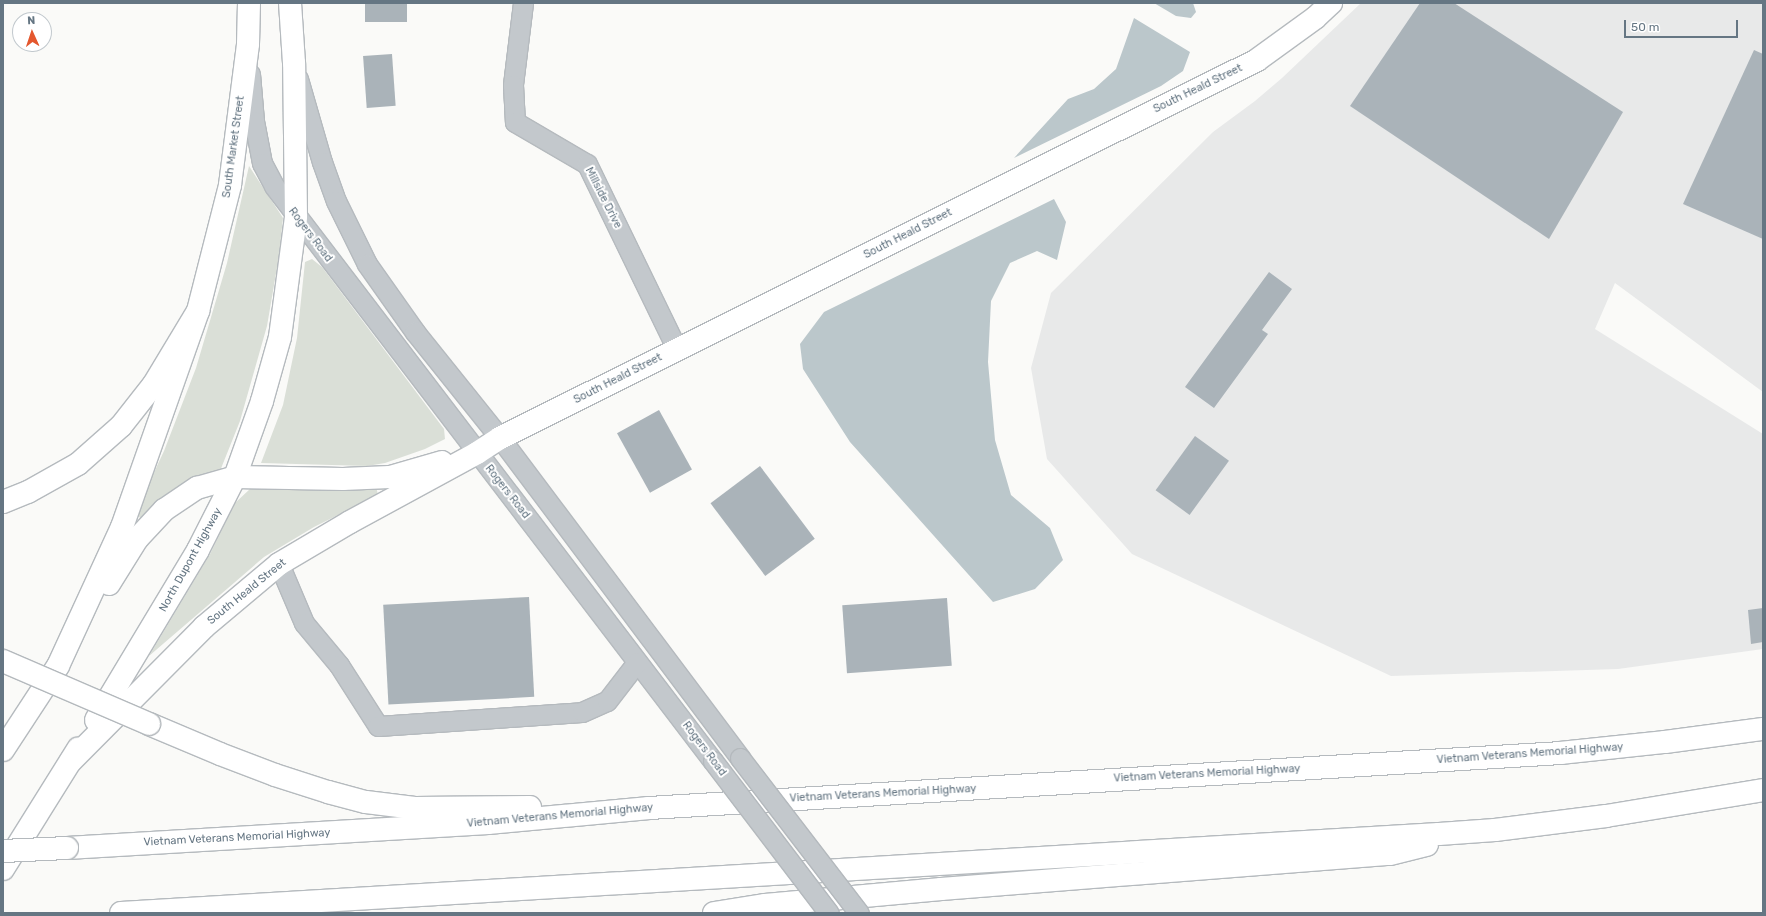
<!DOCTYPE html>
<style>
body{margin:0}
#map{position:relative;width:1766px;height:916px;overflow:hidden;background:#fafaf8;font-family:Rubik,sans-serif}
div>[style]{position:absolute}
.built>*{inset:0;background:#e8e9e9}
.green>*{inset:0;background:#dadfd7}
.water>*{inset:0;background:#bbc7cb}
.building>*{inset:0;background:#aab3b9;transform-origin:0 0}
.roads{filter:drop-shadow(1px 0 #b5babe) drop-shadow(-1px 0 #b5babe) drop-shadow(0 1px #b5babe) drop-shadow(0 -1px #b5babe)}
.minor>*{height:19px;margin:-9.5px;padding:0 9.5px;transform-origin:9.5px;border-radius:9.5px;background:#c3c8cc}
.major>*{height:22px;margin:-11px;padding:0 11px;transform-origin:11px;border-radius:11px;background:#fff}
.highway>*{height:22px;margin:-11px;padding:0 11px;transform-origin:11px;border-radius:11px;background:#fff}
.bridges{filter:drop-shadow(1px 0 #b4b9bd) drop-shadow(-1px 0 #b4b9bd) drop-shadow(0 1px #b4b9bd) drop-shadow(0 -1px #b4b9bd)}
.minor-bridge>*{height:19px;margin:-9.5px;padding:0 9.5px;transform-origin:9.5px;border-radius:9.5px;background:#c3c8cc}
.highway-bridge>*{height:22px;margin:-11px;padding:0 11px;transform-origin:11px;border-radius:11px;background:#fff}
span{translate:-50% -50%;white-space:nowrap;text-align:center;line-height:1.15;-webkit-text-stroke:4px #fff;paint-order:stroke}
.street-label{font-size:11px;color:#657683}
.frame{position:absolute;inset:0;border:4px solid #657683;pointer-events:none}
.north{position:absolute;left:12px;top:12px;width:40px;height:40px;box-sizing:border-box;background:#fff;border:1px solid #c1c8cd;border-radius:50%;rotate:357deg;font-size:11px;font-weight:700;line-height:16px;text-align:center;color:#657683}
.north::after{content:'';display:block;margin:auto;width:14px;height:18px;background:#e4572e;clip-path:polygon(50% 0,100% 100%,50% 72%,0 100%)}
.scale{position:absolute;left:1624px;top:20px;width:114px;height:18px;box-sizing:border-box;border:2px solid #657683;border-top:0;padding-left:5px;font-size:12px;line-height:14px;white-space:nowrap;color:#657683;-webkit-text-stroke:3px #fff;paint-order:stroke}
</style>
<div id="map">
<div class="built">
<div style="clip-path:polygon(1361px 3px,1763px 3px,1763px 392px,1615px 283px,1595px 329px,1763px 434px,1763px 649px,1618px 669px,1391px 676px,1132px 554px,1047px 459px,1031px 368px,1051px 293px,1213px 132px,1255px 101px,1282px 78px)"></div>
</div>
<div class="green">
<div style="clip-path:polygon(249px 166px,283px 218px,279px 256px,267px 326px,240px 421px,220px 471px,197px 477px,161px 498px,140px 518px,136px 511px,164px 451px,196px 368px,227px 263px)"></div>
<div style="clip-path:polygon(312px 259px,322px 267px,444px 429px,445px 439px,425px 449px,385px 463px,367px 466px,261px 463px,283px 405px,297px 338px,305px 262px)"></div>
<div style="clip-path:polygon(273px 485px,376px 486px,378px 495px,314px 527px,264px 557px,149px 656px,210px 554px,235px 503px,250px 489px)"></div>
</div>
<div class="water">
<div style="clip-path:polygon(1154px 3px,1193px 3px,1196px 12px,1191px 18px,1176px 16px)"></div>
<div style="clip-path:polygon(1134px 18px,1190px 52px,1183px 71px,1161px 86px,1014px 158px,1068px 99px,1094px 89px,1116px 69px)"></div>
<div style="clip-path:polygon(1054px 199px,1066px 222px,1057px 260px,1037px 251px,1010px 263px,991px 301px,988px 362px,995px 440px,1011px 495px,1050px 528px,1063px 560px,1035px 589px,993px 602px,850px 442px,803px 369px,800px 344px,824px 312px)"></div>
</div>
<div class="building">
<div style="left:365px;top:3px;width:42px;height:19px"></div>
<div style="clip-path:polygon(1420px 3px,1454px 3px,1623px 112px,1549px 239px,1350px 106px)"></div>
<div style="clip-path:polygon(1754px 50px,1763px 54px,1763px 239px,1683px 204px)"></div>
<div style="left:392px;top:54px;width:52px;height:29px;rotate:86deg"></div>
<div style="clip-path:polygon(1269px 272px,1292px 289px,1262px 330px,1268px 334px,1214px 408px,1185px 387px)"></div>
<div style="left:659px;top:410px;width:68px;height:48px;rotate:61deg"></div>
<div style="left:1195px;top:436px;width:42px;height:67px;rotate:36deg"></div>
<div style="left:760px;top:466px;width:91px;height:62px;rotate:53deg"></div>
<div style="left:529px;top:597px;width:100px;height:146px;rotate:87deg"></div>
<div style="left:947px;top:598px;width:68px;height:105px;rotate:86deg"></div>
<div style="clip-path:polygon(1763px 608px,1763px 642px,1751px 644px,1748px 610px)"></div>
</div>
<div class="roads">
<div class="minor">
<div style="left:523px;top:3px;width:83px;rotate:97deg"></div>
<div style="left:513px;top:85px;width:37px;rotate:87deg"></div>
<div style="left:515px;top:122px;width:83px;rotate:30.3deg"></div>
<div style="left:587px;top:164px;width:206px;rotate:64.1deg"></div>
<div style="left:250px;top:74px;width:47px;rotate:85.1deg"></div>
<div style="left:254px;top:121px;width:43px;rotate:79.2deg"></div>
<div style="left:262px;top:163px;width:26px;rotate:62deg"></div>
<div style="left:274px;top:186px;width:723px;rotate:52.64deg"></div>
<div style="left:298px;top:79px;width:86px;rotate:73.9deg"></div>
<div style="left:322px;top:162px;width:41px;rotate:70.3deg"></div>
<div style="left:336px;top:201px;width:70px;rotate:63.8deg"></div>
<div style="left:367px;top:264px;width:83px;rotate:54.8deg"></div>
<div style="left:415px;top:332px;width:136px;rotate:51.3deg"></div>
<div style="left:500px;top:438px;width:400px;rotate:53.1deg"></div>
<div style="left:279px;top:564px;width:64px;rotate:67deg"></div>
<div style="left:304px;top:623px;width:55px;rotate:50.2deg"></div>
<div style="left:339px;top:665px;width:72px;rotate:57.4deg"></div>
<div style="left:378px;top:726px;width:204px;rotate:-3.9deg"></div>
<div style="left:582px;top:712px;width:27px;rotate:-24deg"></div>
<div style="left:607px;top:701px;width:49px;rotate:-52.4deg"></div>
</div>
<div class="major">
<div style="left:109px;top:584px;width:53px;rotate:-58.1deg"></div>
<div style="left:137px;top:539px;width:40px;rotate:-47deg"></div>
<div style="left:164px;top:510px;width:40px;rotate:-34deg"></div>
<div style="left:197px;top:488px;width:40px;rotate:-16deg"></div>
<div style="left:235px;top:477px;width:108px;rotate:1.1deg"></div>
<div style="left:343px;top:479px;width:47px;rotate:-2.4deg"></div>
<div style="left:390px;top:477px;width:54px;rotate:-16.1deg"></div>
<div style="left:96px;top:720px;width:198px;rotate:-59deg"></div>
<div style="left:198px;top:550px;width:82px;rotate:-63.1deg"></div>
<div style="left:235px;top:477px;width:81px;rotate:-70.4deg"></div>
<div style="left:262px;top:401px;width:66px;rotate:-74.3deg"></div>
<div style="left:280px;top:337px;width:121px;rotate:-82.4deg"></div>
<div style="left:296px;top:217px;width:154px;rotate:-90.7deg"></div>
<div style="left:294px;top:63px;width:60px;rotate:-93.8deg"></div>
<div style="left:3px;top:750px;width:100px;rotate:-56.8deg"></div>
<div style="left:58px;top:666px;width:153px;rotate:-65.3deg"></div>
<div style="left:122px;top:527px;width:229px;rotate:-70.6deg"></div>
<div style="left:198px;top:311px;width:130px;rotate:-75.7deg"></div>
<div style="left:230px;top:185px;width:142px;rotate:-82.7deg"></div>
<div style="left:248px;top:44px;width:41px;rotate:-88.6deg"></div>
<div style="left:71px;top:761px;width:189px;rotate:-45.2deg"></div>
<div style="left:204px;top:627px;width:98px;rotate:-40deg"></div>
<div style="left:279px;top:564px;width:82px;rotate:-30.6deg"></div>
<div style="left:350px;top:522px;width:145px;rotate:-28.5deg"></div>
<div style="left:477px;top:453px;width:27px;rotate:-33deg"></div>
<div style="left:500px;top:438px;width:846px;rotate:-26.53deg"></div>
<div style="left:1257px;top:60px;width:72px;rotate:-35.9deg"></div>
<div style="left:1315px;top:18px;width:22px;rotate:-43deg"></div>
<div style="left:3px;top:869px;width:142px;rotate:-58deg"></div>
</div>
<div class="highway">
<div style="left:3px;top:502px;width:27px;rotate:-22deg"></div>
<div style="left:28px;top:492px;width:57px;rotate:-29.2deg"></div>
<div style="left:78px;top:464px;width:57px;rotate:-41.5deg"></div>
<div style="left:121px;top:426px;width:53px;rotate:-51.8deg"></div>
<div style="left:154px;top:384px;width:85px;rotate:-58.9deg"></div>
<div style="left:149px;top:724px;width:77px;rotate:22.9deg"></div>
<div style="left:220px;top:754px;width:59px;rotate:20.9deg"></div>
<div style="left:275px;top:775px;width:56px;rotate:17.8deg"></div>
<div style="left:328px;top:792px;width:39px;rotate:15deg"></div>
<div style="left:366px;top:802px;width:49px;rotate:7deg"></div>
<div style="left:415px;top:808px;width:115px;rotate:-0.5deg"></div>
<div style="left:67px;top:848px;width:422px;rotate:-3.4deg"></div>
<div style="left:488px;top:823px;width:162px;rotate:-5.3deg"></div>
<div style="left:649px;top:808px;width:913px;rotate:-3.45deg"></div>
<div style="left:1560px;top:753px;width:106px;rotate:-6deg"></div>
<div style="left:1665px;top:742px;width:99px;rotate:-7.6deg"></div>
<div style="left:121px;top:913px;width:1320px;rotate:-3.43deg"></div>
<div style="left:1439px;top:834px;width:56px;rotate:-4.1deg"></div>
<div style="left:1495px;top:830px;width:112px;rotate:-7.2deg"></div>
<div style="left:1606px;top:816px;width:159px;rotate:-9.4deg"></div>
<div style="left:714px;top:913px;width:52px;rotate:-8.9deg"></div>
<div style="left:765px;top:905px;width:177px;rotate:-5.2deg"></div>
<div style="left:941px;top:889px;width:450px;rotate:-4.5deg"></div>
<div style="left:1390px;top:854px;width:38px;rotate:-14deg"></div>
</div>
</div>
<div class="bridges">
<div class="minor-bridge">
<div style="left:740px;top:758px;width:195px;rotate:52.5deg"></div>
<div style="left:713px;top:761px;width:191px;rotate:52.7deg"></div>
</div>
<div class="highway-bridge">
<div style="left:3px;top:661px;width:159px;rotate:23.3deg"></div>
<div style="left:3px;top:851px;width:64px;rotate:-2.7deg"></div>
</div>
</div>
<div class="street-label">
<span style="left:1198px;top:89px;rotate:-26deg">South Heald Street</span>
<span style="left:234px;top:147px;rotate:-82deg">South Market Street</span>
<span style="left:603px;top:198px;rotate:63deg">Millside Drive</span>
<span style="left:908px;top:234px;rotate:-27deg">South Heald Street</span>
<span style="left:310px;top:235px;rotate:53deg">Rogers Road</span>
<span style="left:618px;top:379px;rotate:-27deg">South Heald Street</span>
<span style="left:507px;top:492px;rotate:52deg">Rogers Road</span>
<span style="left:191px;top:560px;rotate:-61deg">North Dupont Highway</span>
<span style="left:247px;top:592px;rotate:-39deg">South Heald Street</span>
<span style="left:704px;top:749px;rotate:53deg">Rogers Road</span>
<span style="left:1530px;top:754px;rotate:-4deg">Vietnam Veterans Memorial Highway</span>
<span style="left:1207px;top:774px;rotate:-3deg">Vietnam Veterans Memorial Highway</span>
<span style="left:883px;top:794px;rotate:-3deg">Vietnam Veterans Memorial Highway</span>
<span style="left:560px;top:816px;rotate:-5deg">Vietnam Veterans Memorial Highway</span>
<span style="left:237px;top:838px;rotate:-3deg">Vietnam Veterans Memorial Highway</span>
</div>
<div class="frame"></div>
<div class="north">N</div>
<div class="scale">50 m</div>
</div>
